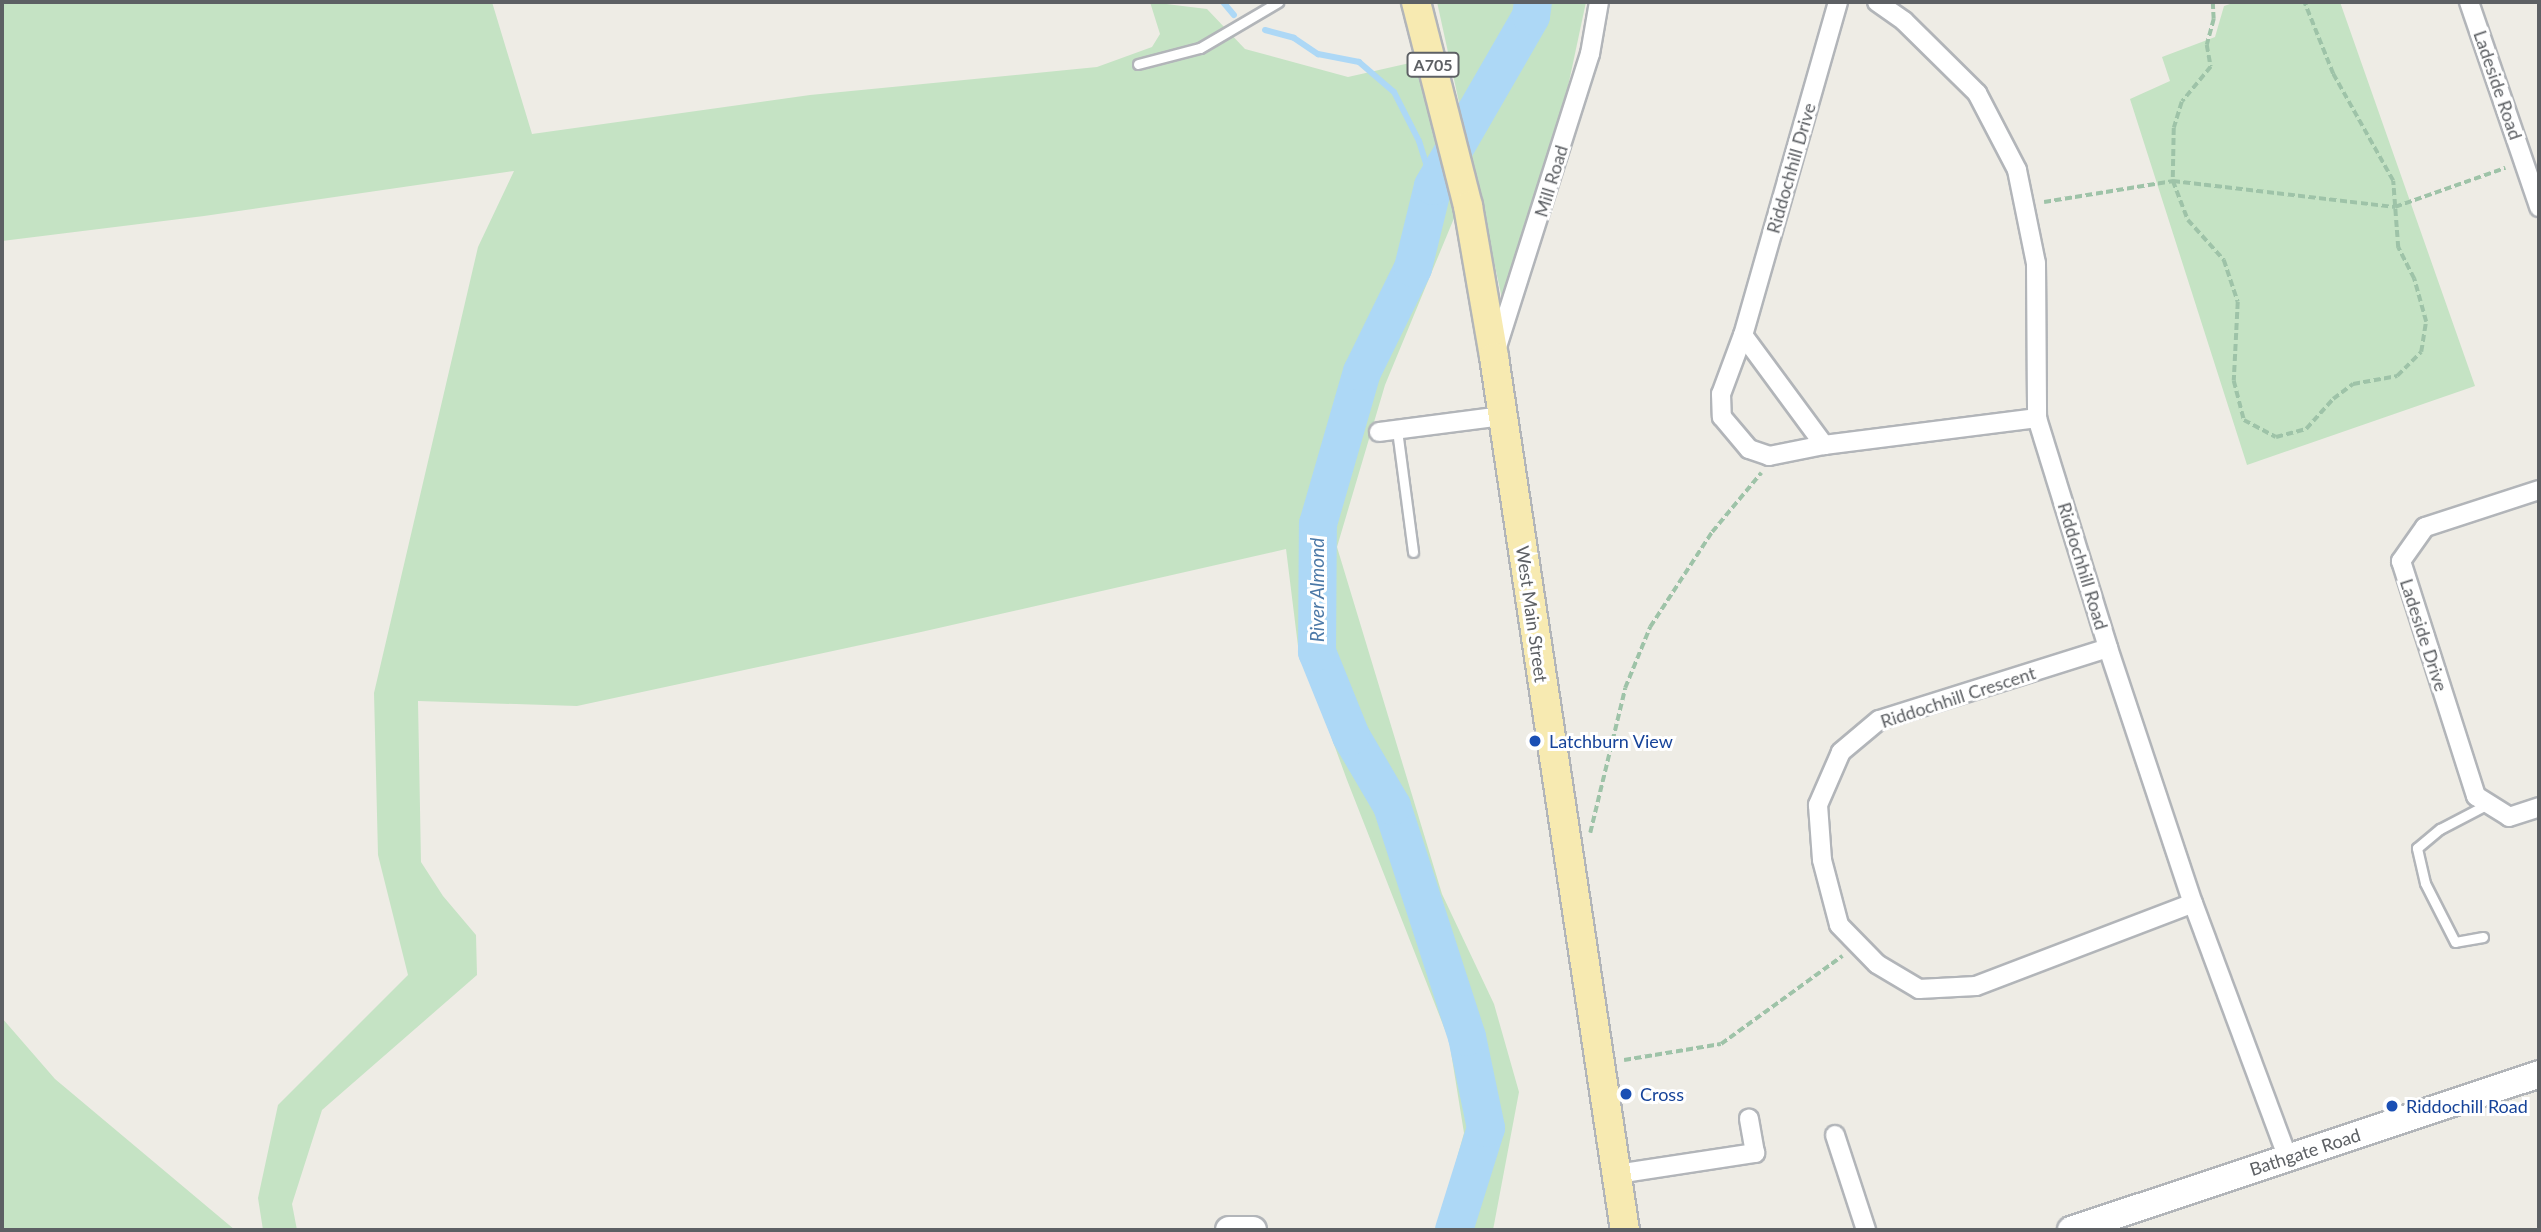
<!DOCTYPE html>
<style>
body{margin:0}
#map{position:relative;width:2541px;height:1232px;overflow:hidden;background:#eeece5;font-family:Lato,sans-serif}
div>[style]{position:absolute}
.green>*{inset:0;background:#c5e3c4}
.stream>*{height:6px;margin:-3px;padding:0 3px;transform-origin:3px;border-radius:3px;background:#add8f6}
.river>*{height:38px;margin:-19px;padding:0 19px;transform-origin:19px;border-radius:19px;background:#add8f6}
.path>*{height:3.5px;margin-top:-1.75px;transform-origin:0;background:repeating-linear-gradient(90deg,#9ec3a8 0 7px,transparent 0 10.5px)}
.roads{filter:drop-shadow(2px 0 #b2b5b9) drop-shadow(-2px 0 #b2b5b9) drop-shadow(0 2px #b2b5b9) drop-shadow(0 -2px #b2b5b9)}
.lane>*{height:9px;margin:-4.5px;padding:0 4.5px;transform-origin:4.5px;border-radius:4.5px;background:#fff}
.street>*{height:18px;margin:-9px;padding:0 9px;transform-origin:9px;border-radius:9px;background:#fff}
.secondary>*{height:26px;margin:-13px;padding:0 13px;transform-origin:13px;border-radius:13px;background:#fff}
.primary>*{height:28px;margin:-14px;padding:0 14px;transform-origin:14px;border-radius:14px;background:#f7eab1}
.dots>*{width:19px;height:19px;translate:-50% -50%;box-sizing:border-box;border:4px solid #fff;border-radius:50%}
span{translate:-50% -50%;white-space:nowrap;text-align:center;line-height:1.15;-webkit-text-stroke:6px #fff;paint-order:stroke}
.shield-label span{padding:2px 5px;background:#fff;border:2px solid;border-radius:5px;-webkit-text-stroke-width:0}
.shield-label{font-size:16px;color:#5d6064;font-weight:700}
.street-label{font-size:18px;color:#5d6064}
.transit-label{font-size:18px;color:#164399}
.left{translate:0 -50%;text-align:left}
.water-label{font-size:19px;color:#4c79a7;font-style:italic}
.frame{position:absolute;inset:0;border:4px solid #5d6064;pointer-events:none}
</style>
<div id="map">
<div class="green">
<div style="clip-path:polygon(2px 2px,492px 2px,532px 134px,810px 95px,1097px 67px,1152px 47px,1160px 34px,1150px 2px,1207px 9px,1245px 49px,1348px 77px,1423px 60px,1457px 211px,1385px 385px,1337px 547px,1442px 894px,1494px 1004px,1519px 1092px,1493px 1230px,1437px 1230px,1464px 1133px,1449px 1040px,1347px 780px,1298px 646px,1286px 549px,921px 632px,577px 706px,418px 701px,421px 862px,443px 896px,476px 935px,477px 975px,322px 1110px,292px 1204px,297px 1230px,263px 1230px,258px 1198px,278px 1105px,408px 975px,378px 855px,374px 693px,478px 247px,514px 171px,204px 216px,2px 241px)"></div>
<div style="clip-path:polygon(1437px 2px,1586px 2px,1563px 110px,1503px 303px)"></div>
<div style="clip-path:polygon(2236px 2px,2340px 2px,2475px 386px,2247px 465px,2130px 99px,2170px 81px,2162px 57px,2215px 37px,2224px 6px)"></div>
<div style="clip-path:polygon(2px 1018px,55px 1079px,235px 1230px,2px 1230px)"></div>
</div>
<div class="stream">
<div style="left:1223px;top:2px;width:17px;rotate:50deg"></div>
<div style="left:1265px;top:30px;width:30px;rotate:15deg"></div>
<div style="left:1294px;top:38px;width:29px;rotate:34deg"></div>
<div style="left:1318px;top:54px;width:42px;rotate:11deg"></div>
<div style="left:1359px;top:62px;width:46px;rotate:40.6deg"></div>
<div style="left:1394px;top:92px;width:55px;rotate:63deg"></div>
<div style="left:1419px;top:141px;width:47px;rotate:72.7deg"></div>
</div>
<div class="river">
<div style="left:1454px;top:1230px;width:107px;rotate:-72.6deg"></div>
<div style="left:1486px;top:1128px;width:93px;rotate:-101.8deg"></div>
<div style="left:1467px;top:1037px;width:243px;rotate:-108deg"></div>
<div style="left:1392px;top:806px;width:81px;rotate:-120.4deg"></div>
<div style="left:1351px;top:736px;width:91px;rotate:-112deg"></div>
<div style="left:1317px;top:652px;width:128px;rotate:-89.6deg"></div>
<div style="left:1318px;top:524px;width:158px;rotate:-73.9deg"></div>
<div style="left:1362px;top:372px;width:116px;rotate:-63.9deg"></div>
<div style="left:1413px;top:268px;width:84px;rotate:-76.3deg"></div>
<div style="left:1433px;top:186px;width:196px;rotate:-60deg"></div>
<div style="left:1531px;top:16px;width:14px;rotate:-82deg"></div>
</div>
<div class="path">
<div style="left:2213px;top:2px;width:17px;rotate:87deg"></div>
<div style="left:2214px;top:19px;width:27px;rotate:105deg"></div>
<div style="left:2207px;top:45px;width:22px;rotate:80deg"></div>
<div style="left:2211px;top:67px;width:45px;rotate:129.6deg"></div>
<div style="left:2182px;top:102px;width:27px;rotate:107deg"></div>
<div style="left:2174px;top:128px;width:53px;rotate:91.1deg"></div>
<div style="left:2173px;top:181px;width:42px;rotate:69deg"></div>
<div style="left:2188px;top:220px;width:54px;rotate:48deg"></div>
<div style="left:2224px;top:260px;width:44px;rotate:71.6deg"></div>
<div style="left:2238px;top:302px;width:79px;rotate:92.9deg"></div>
<div style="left:2234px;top:381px;width:40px;rotate:75.6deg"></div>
<div style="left:2244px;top:420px;width:36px;rotate:28deg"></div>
<div style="left:2276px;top:437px;width:31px;rotate:-15deg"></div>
<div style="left:2306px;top:429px;width:40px;rotate:-48deg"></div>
<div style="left:2333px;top:399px;width:25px;rotate:-37deg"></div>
<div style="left:2353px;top:384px;width:45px;rotate:-10.3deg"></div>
<div style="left:2397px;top:376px;width:34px;rotate:-45deg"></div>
<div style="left:2421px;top:352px;width:30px;rotate:-81deg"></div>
<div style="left:2426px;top:322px;width:45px;rotate:-105.6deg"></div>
<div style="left:2414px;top:279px;width:35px;rotate:-117deg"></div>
<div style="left:2398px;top:248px;width:67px;rotate:-94.3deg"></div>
<div style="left:2393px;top:181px;width:123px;rotate:-119.3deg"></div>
<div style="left:2333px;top:74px;width:78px;rotate:-111.9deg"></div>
<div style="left:2044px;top:202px;width:131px;rotate:-9.2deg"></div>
<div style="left:2173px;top:181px;width:224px;rotate:6.7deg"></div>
<div style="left:2395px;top:207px;width:117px;rotate:-19.5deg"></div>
<div style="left:1590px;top:833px;width:149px;rotate:-76.4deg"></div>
<div style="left:1625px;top:688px;width:66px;rotate:-67.7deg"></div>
<div style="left:1650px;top:627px;width:113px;rotate:-56.9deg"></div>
<div style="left:1712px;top:532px;width:77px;rotate:-50.3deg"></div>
<div style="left:1624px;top:1060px;width:98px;rotate:-9.4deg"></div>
<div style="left:1721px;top:1044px;width:150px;rotate:-36deg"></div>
</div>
<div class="roads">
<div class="lane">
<div style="left:1138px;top:64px;width:64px;rotate:-14.5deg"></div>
<div style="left:1200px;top:48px;width:91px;rotate:-30.5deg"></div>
<div style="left:1397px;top:430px;width:123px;rotate:82.5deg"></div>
<div style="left:2483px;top:937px;width:28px;rotate:170deg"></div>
<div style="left:2455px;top:942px;width:66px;rotate:-117deg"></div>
<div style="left:2425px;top:883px;width:36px;rotate:-103deg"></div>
<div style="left:2417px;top:848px;width:30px;rotate:-40deg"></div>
<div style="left:2440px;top:829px;width:54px;rotate:-27.5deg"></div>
</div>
<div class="street">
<div style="left:1838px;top:2px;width:346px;rotate:105.9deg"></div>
<div style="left:1743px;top:335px;width:137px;rotate:53.6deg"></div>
<div style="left:1824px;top:445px;width:215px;rotate:-7.2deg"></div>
<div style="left:1877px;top:2px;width:33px;rotate:35deg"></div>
<div style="left:1904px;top:21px;width:103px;rotate:44.6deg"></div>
<div style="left:1977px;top:93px;width:87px;rotate:62.5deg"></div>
<div style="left:2017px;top:170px;width:95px;rotate:78.5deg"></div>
<div style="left:2036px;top:263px;width:155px;rotate:89.6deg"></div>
<div style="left:2037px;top:418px;width:241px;rotate:72.8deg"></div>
<div style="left:2108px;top:648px;width:269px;rotate:71.6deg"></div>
<div style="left:2193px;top:903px;width:272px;rotate:69.6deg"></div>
<div style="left:2469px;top:2px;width:217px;rotate:71.1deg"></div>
<div style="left:1743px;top:335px;width:63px;rotate:110.4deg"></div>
<div style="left:1721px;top:394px;width:23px;rotate:88deg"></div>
<div style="left:1722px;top:417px;width:42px;rotate:49.8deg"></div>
<div style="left:1749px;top:449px;width:21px;rotate:19deg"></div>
<div style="left:1769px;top:456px;width:56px;rotate:-11.3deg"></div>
<div style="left:1496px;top:350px;width:311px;rotate:-72.4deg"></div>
<div style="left:1590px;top:54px;width:53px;rotate:-80.2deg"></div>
<div style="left:1379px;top:432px;width:125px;rotate:-7.4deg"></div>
<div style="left:2539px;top:490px;width:120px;rotate:162deg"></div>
<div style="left:2425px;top:527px;width:42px;rotate:125.2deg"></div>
<div style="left:2401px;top:561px;width:247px;rotate:72.3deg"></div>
<div style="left:2476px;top:796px;width:39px;rotate:32deg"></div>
<div style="left:2509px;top:817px;width:32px;rotate:-18deg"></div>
<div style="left:2108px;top:648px;width:240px;rotate:162.5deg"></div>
<div style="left:1879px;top:720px;width:50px;rotate:139.9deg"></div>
<div style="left:1841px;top:752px;width:58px;rotate:113.5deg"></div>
<div style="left:1818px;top:805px;width:55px;rotate:85.8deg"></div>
<div style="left:1822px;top:860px;width:67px;rotate:75.3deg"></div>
<div style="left:1839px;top:925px;width:54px;rotate:45.7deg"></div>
<div style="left:1877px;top:964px;width:49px;rotate:30.8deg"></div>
<div style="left:1919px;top:989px;width:57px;rotate:-3deg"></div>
<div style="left:1976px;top:986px;width:232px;rotate:-20.9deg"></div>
<div style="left:1835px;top:1135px;width:100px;rotate:71.9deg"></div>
<div style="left:1617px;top:1174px;width:140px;rotate:-8.7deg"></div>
<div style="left:1755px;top:1153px;width:35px;rotate:-100deg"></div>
</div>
<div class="secondary">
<div style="left:1229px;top:1230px;width:24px"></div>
<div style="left:2071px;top:1230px;width:493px;rotate:-18.4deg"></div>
</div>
<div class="primary">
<div style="left:1416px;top:2px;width:211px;rotate:75.7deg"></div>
<div style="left:1468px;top:206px;width:153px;rotate:80.2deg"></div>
<div style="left:1494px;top:357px;width:883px;rotate:81.47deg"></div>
</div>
</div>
<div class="dots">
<div style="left:1535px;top:741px;background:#1a4fb4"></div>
<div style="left:1626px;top:1094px;background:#1a4fb4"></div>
<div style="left:2392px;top:1106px;background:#1a4fb4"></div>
</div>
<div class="shield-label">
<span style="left:1433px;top:65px">A705</span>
</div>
<div class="street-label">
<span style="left:2498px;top:85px;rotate:71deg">Ladeside Road</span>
<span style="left:1791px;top:168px;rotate:-74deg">Riddochhill Drive</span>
<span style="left:1551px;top:181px;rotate:-73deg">Mill Road</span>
<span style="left:2083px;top:566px;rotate:73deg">Riddochhill Road</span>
<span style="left:1532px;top:614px;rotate:82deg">West Main Street</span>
<span style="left:2424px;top:635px;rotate:72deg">Ladeside Drive</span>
<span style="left:1958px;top:697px;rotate:-18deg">Riddochhill Crescent</span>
<span style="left:2305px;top:1152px;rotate:-18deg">Bathgate Road</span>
</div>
<div class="transit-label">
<span class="left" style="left:1549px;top:741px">Latchburn View</span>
<span class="left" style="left:1640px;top:1094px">Cross</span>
<span class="left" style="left:2406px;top:1106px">Riddochill Road</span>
</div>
<div class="water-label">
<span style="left:1317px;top:590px;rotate:-90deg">River Almond</span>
</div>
<div class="frame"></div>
</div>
